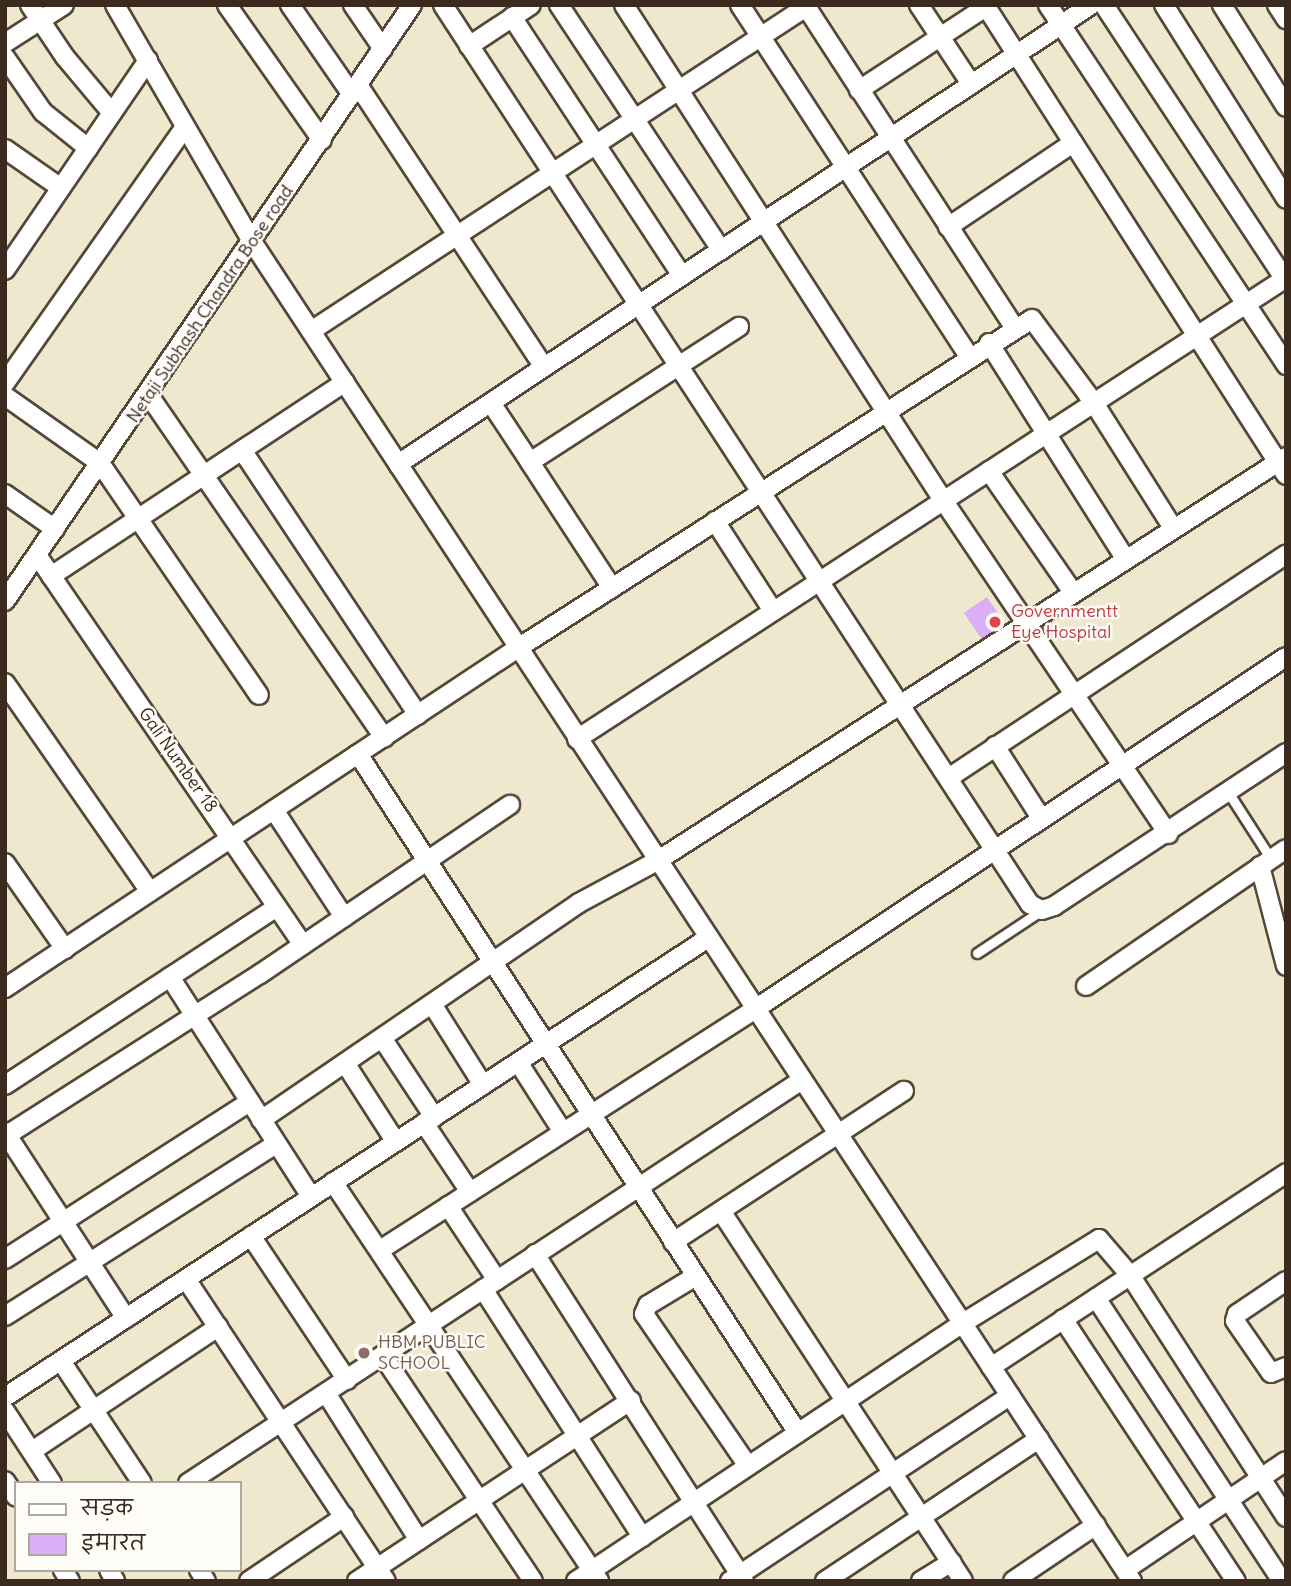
<!DOCTYPE html>
<meta charset="utf-8">
<style>
body{margin:0}
#map{position:relative;width:1291px;height:1586px;overflow:hidden;background:#eee9ce;font-family:Delius,"Playpen Sans Deva",sans-serif}
div>[style]{position:absolute}
.building>*{inset:0;background:#dbaff6;transform-origin:0 0}
.roads{filter:drop-shadow(2px 0 #564738) drop-shadow(-2px 0 #564738) drop-shadow(0 2px #564738) drop-shadow(0 -2px #564738)}
.service>*{height:9px;margin:-4.5px;padding:0 4.5px;transform-origin:4.5px;border-radius:4.5px;background:#fff}
.minor>*{height:18px;margin:-9px;padding:0 9px;transform-origin:9px;border-radius:9px;background:#fff}
.dots>*{width:19px;height:19px;translate:-50% -50%;box-sizing:border-box;border:4px solid #fdfcf7;border-radius:50%}
span{translate:-50% -50%;white-space:nowrap;text-align:center;line-height:1.15;-webkit-text-stroke:5px #fdfcf7;paint-order:stroke}
.street-label{font-size:18px;color:#3b2a1e}
.health-label{font-size:18px;color:#be3a42}
.left{translate:0 -50%;text-align:left}
.education-label{font-size:18px;color:#785e54}
.frame{position:absolute;inset:0;border:7px solid #3b2a1e;pointer-events:none}
.legend{position:absolute;left:14px;top:1481px;width:228px;height:91px;box-sizing:border-box;background:#fdfcf7;border:2px solid #afa8a0;margin:0;padding:9px 12px;list-style:none;font-size:21px;color:#3b2a1e}
.legend li{display:flex;align-items:center;gap:14px;height:35px}
.legend b{width:35px;border:2px solid #afa8a0}
</style>
<div id="map">
<div class="building">
<div style="left:987px;top:597px;width:32px;height:28px;rotate:56deg"></div>
</div>
<div class="roads">
<div class="service">
<div style="left:1228px;top:792px;width:80px;rotate:57.3deg"></div>
<div style="left:977px;top:953px;width:78px;rotate:-33.5deg"></div>
</div>
<div class="minor">
<div style="left:30px;top:5px;width:63px;rotate:56.1deg"></div>
<div style="left:65px;top:57px;width:73px;rotate:50deg"></div>
<div style="left:115px;top:5px;width:275px;rotate:59.9deg"></div>
<div style="left:253px;top:243px;width:1601px;rotate:56.7deg"></div>
<div style="left:227px;top:5px;width:165px;rotate:54.9deg"></div>
<div style="left:290px;top:5px;width:109px;rotate:55.4deg"></div>
<div style="left:353px;top:5px;width:53px;rotate:55.7deg"></div>
<div style="left:443px;top:5px;width:1074px;rotate:56.86deg"></div>
<div style="left:1030px;top:904px;width:13px;rotate:27deg"></div>
<div style="left:1042px;top:910px;width:13px;rotate:-18deg"></div>
<div style="left:1054px;top:906px;width:278px;rotate:-33.4deg"></div>
<div style="left:559px;top:5px;width:294px;rotate:56.5deg"></div>
<div style="left:624px;top:5px;width:589px;rotate:57.2deg"></div>
<div style="left:943px;top:500px;width:403px;rotate:56deg"></div>
<div style="left:740px;top:5px;width:419px;rotate:56.9deg"></div>
<div style="left:805px;top:5px;width:384px;rotate:57deg"></div>
<div style="left:919px;top:5px;width:95px;rotate:56.6deg"></div>
<div style="left:985px;top:5px;width:558px;rotate:57.36deg"></div>
<div style="left:1048px;top:5px;width:432px;rotate:56.5deg"></div>
<div style="left:1104px;top:5px;width:331px;rotate:56.6deg"></div>
<div style="left:1164px;top:5px;width:229px;rotate:57.8deg"></div>
<div style="left:1222px;top:5px;width:120px;rotate:57.9deg"></div>
<div style="left:1277px;top:5px;width:17px;rotate:57deg"></div>
<div style="left:512px;top:17px;width:310px;rotate:56.7deg"></div>
<div style="left:5px;top:43px;width:70px;rotate:-32.8deg"></div>
<div style="left:469px;top:46px;width:74px;rotate:-33.5deg"></div>
<div style="left:5px;top:57px;width:67px;rotate:55.4deg"></div>
<div style="left:43px;top:112px;width:58px;rotate:38.7deg"></div>
<div style="left:358px;top:85px;width:338px;rotate:56.6deg"></div>
<div style="left:859px;top:90px;width:152px;rotate:-33.2deg"></div>
<div style="left:5px;top:149px;width:68px;rotate:34.9deg"></div>
<div style="left:948px;top:227px;width:151px;rotate:-33.9deg"></div>
<div style="left:5px;top:270px;width:254px;rotate:-55.7deg"></div>
<div style="left:311px;top:331px;width:595px;rotate:-33.21deg"></div>
<div style="left:989px;top:343px;width:254px;rotate:57.7deg"></div>
<div style="left:5px;top:383px;width:312px;rotate:-54.9deg"></div>
<div style="left:148px;top:394px;width:417px;rotate:55.5deg"></div>
<div style="left:5px;top:396px;width:116px;rotate:35.2deg"></div>
<div style="left:100px;top:463px;width:281px;rotate:55.6deg"></div>
<div style="left:491px;top:403px;width:71px;rotate:56.5deg"></div>
<div style="left:242px;top:450px;width:318px;rotate:56.4deg"></div>
<div style="left:398px;top:464px;width:831px;rotate:-33.52deg"></div>
<div style="left:989px;top:471px;width:146px;rotate:55.3deg"></div>
<div style="left:5px;top:494px;width:61px;rotate:35deg"></div>
<div style="left:715px;top:521px;width:107px;rotate:57.2deg"></div>
<div style="left:37px;top:555px;width:472px;rotate:55.7deg"></div>
<div style="left:51px;top:576px;width:352px;rotate:-33.4deg"></div>
<div style="left:612px;top:588px;width:150px;rotate:-123.1deg"></div>
<div style="left:530px;top:462px;width:249px;rotate:-32.9deg"></div>
<div style="left:5px;top:601px;width:722px;rotate:-55.67deg"></div>
<div style="left:5px;top:683px;width:254px;rotate:55.2deg"></div>
<div style="left:577px;top:739px;width:846px;rotate:-33.03deg"></div>
<div style="left:995px;top:746px;width:85px;rotate:57.4deg"></div>
<div style="left:358px;top:754px;width:809px;rotate:57.06deg"></div>
<div style="left:950px;top:777px;width:403px;rotate:-33.5deg"></div>
<div style="left:274px;top:810px;width:128px;rotate:56.8deg"></div>
<div style="left:5px;top:863px;width:105px;rotate:55.1deg"></div>
<div style="left:1260px;top:866px;width:103px;rotate:75.4deg"></div>
<div style="left:170px;top:977px;width:261px;rotate:57.3deg"></div>
<div style="left:1086px;top:986px;width:242px;rotate:-34.4deg"></div>
<div style="left:5px;top:988px;width:615px;rotate:-33.54deg"></div>
<div style="left:518px;top:648px;width:610px;rotate:-32.62deg"></div>
<div style="left:1032px;top:319px;width:104px;rotate:53.6deg"></div>
<div style="left:1094px;top:403px;width:148px;rotate:57.7deg"></div>
<div style="left:432px;top:1004px;width:96px;rotate:57.8deg"></div>
<div style="left:382px;top:1038px;width:95px;rotate:56.6deg"></div>
<div style="left:518px;top:1062px;width:83px;rotate:57.3deg"></div>
<div style="left:345px;top:1063px;width:94px;rotate:57.2deg"></div>
<div style="left:5px;top:1085px;width:325px;rotate:-33.2deg"></div>
<div style="left:261px;top:1120px;width:385px;rotate:-34.3deg"></div>
<div style="left:579px;top:903px;width:89px;rotate:-28.3deg"></div>
<div style="left:657px;top:861px;width:748px;rotate:-32.71deg"></div>
<div style="left:424px;top:1123px;width:83px;rotate:56.3deg"></div>
<div style="left:5px;top:1132px;width:222px;rotate:57deg"></div>
<div style="left:7px;top:1135px;width:300px;rotate:-32.5deg"></div>
<div style="left:260px;top:974px;width:302px;rotate:-34.1deg"></div>
<div style="left:333px;top:1182px;width:480px;rotate:56.3deg"></div>
<div style="left:448px;top:1206px;width:89px;rotate:56.5deg"></div>
<div style="left:721px;top:1211px;width:442px;rotate:56.8deg"></div>
<div style="left:251px;top:1236px;width:173px;rotate:56.3deg"></div>
<div style="left:673px;top:1242px;width:276px;rotate:-33.2deg"></div>
<div style="left:380px;top:1250px;width:446px;rotate:-32.7deg"></div>
<div style="left:755px;top:1009px;width:637px;rotate:-33.54deg"></div>
<div style="left:535px;top:1254px;width:388px;rotate:57.4deg"></div>
<div style="left:5px;top:1259px;width:291px;rotate:-32.7deg"></div>
<div style="left:696px;top:1276px;width:56px;rotate:148.9deg"></div>
<div style="left:648px;top:1305px;width:10px;rotate:114deg"></div>
<div style="left:644px;top:1314px;width:184px;rotate:55.6deg"></div>
<div style="left:186px;top:1279px;width:362px;rotate:56.5deg"></div>
<div style="left:1286px;top:1281px;width:59px;rotate:146deg"></div>
<div style="left:1237px;top:1314px;width:7px;rotate:106deg"></div>
<div style="left:1235px;top:1321px;width:63px;rotate:55.3deg"></div>
<div style="left:1271px;top:1373px;width:16px;rotate:-22deg"></div>
<div style="left:483px;top:1289px;width:295px;rotate:57.3deg"></div>
<div style="left:1096px;top:1298px;width:339px;rotate:56.7deg"></div>
<div style="left:5px;top:1316px;width:321px;rotate:-32.4deg"></div>
<div style="left:1063px;top:1319px;width:314px;rotate:56.6deg"></div>
<div style="left:383px;top:1356px;width:270px;rotate:56.3deg"></div>
<div style="left:61px;top:1361px;width:146px;rotate:56.4deg"></div>
<div style="left:991px;top:1367px;width:353px;rotate:-33.3deg"></div>
<div style="left:326px;top:1393px;width:174px;rotate:57.7deg"></div>
<div style="left:5px;top:1397px;width:840px;rotate:-33.14deg"></div>
<div style="left:5px;top:1411px;width:86px;rotate:56.9deg"></div>
<div style="left:32px;top:1451px;width:224px;rotate:-33.7deg"></div>
<div style="left:5px;top:1481px;width:19px;rotate:55deg"></div>
<div style="left:188px;top:1483px;width:734px;rotate:-33.28deg"></div>
<div style="left:63px;top:1570px;width:13px;rotate:58deg"></div>
<div style="left:109px;top:1570px;width:13px;rotate:61deg"></div>
<div style="left:199px;top:1570px;width:13px;rotate:58deg"></div>
<div style="left:1125px;top:1570px;width:194px;rotate:-34.1deg"></div>
<div style="left:249px;top:1581px;width:115px;rotate:-34deg"></div>
<div style="left:357px;top:1581px;width:328px;rotate:-33.4deg"></div>
<div style="left:576px;top:1581px;width:465px;rotate:-33.7deg"></div>
<div style="left:963px;top:1323px;width:160px;rotate:-31.7deg"></div>
<div style="left:1099px;top:1239px;width:48px;rotate:49.3deg"></div>
<div style="left:1130px;top:1275px;width:288px;rotate:57.2deg"></div>
<div style="left:730px;top:1581px;width:336px;rotate:-33.5deg"></div>
<div style="left:825px;top:1581px;width:257px;rotate:-33.6deg"></div>
<div style="left:921px;top:1581px;width:36px;rotate:-32deg"></div>
<div style="left:1013px;top:1581px;width:100px;rotate:-34deg"></div>
</div>
</div>
<div class="dots">
<div style="left:995px;top:622px;background:#e0444e"></div>
<div style="left:364px;top:1353px;background:#8d6e63"></div>
</div>
<div class="street-label">
<span style="left:210px;top:304px;rotate:-56deg">Netaji Subhash Chandra Bose road</span>
<span style="left:178px;top:760px;rotate:55deg">Gali Number 18</span>
</div>
<div class="health-label">
<span class="left" style="left:1011px;top:622px">Governmentt<br>Eye Hospital</span>
</div>
<div class="education-label">
<span class="left" style="left:378px;top:1353px">HBM PUBLIC<br>SCHOOL</span>
</div>
<div class="frame"></div>
<ul class="legend">
<li><b style="height:9px;background:#fff"></b>सड़क</li>
<li><b style="height:19px;background:#dbaff6"></b>इमारत</li>
</ul>
</div>
